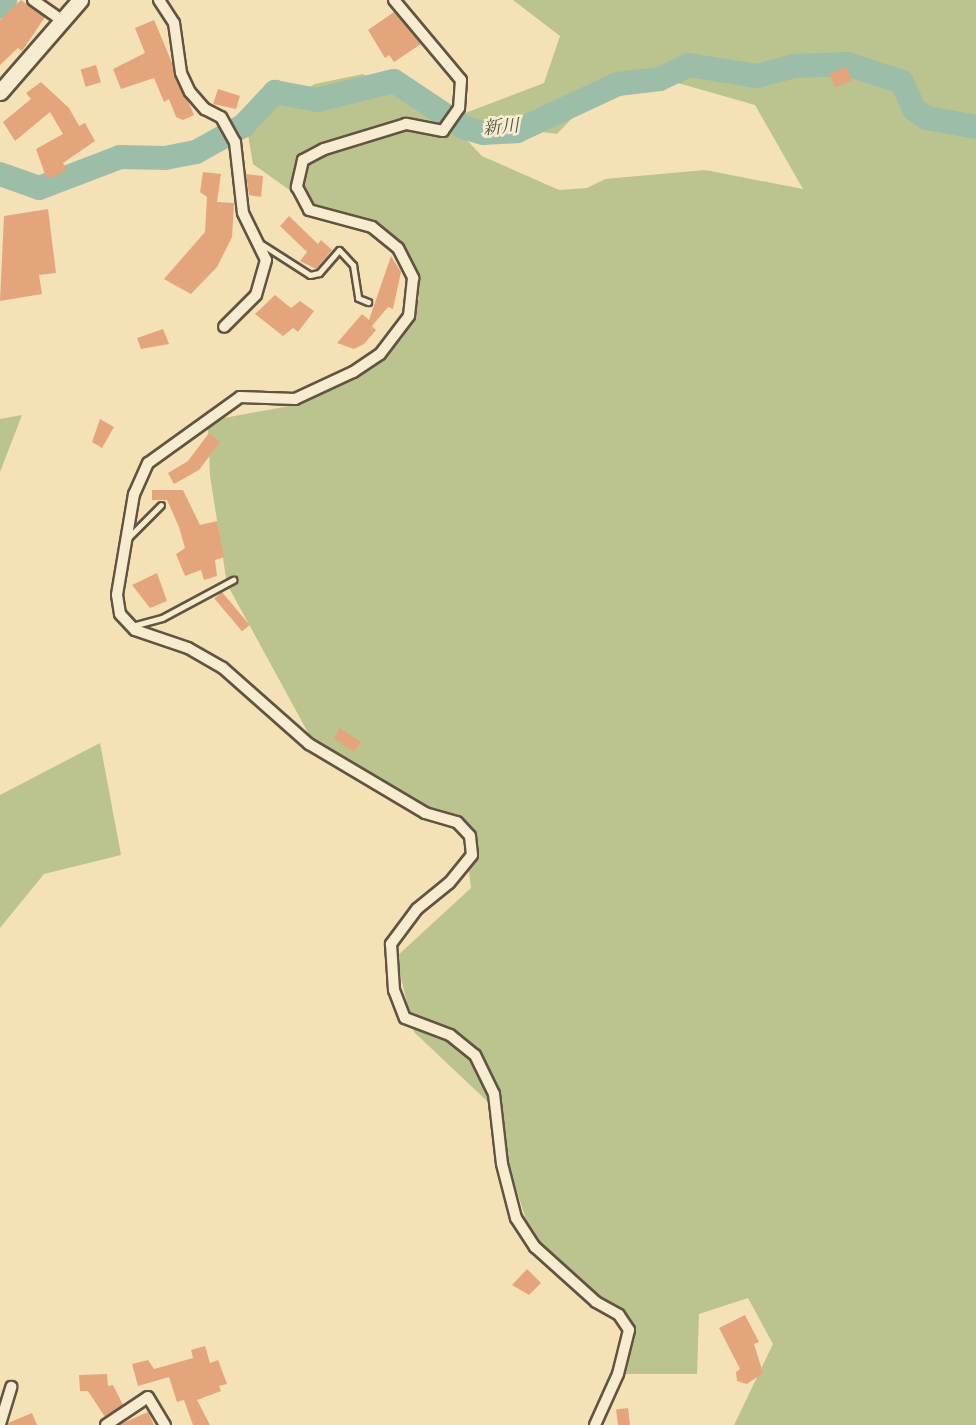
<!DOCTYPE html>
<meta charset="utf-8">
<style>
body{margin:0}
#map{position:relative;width:976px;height:1425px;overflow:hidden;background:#f4e2b6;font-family:"IM FELL French Canon","Noto Serif JP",serif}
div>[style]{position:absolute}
.green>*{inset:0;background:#bbc38e}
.river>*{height:24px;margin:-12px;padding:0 12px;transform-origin:12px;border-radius:12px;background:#9cbea9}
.building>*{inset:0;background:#e5a57c;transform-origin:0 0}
.roads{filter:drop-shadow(2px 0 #625440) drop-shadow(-2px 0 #625440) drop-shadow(0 2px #625440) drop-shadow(0 -2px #625440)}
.lane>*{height:5px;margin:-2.5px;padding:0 2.5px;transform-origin:2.5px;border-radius:2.5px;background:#f8ecd0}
.street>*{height:10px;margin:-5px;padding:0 5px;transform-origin:5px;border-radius:5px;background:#f8ecd0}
.secondary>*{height:15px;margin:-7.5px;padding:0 7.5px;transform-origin:7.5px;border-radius:7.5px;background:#f8ecd0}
span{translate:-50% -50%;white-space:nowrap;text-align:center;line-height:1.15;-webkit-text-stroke:5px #f8ecd0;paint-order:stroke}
.water-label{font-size:18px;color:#515344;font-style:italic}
</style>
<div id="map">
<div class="green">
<div style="clip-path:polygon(513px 0,976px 0,976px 1425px,734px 1425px,773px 1344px,748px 1298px,699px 1314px,697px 1374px,618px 1374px,622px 1320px,535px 1247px,488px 1102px,414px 1032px,396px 957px,471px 888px,465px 838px,428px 809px,312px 740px,227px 584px,210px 476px,208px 425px,213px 420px,300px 404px,347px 382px,402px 339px,419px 298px,418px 274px,395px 237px,373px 223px,312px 206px,253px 164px,246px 123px,315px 84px,363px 74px,460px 133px,482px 156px,559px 190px,587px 188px,605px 179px,705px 170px,803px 189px,755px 105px,678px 83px,600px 89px,557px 134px,476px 123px,460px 115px,544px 83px,560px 36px)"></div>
<div style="clip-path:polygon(22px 415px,0 472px,0 419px)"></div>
<div style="clip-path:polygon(100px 743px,121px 855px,44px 874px,0 928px,0 795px)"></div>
</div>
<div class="river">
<div style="left:0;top:7px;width:9px;rotate:-54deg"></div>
<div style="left:0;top:174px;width:41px;rotate:19.7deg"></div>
<div style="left:39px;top:188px;width:87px;rotate:-20.9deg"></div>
<div style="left:120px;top:157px;width:45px;rotate:1.3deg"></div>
<div style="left:165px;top:158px;width:32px;rotate:-11deg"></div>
<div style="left:196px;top:152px;width:54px;rotate:-29deg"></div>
<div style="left:243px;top:126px;width:47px;rotate:-46.7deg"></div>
<div style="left:275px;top:92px;width:43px;rotate:10.8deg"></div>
<div style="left:317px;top:100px;width:79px;rotate:-13.9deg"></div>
<div style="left:394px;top:81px;width:83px;rotate:33.7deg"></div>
<div style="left:463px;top:127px;width:21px;rotate:17deg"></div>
<div style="left:483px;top:133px;width:34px;rotate:-3deg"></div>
<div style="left:517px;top:131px;width:111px;rotate:-25deg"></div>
<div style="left:618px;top:84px;width:42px;rotate:-6.8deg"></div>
<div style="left:660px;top:79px;width:32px;rotate:-26deg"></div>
<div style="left:689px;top:65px;width:69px;rotate:9.2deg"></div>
<div style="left:757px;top:76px;width:39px;rotate:-15deg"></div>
<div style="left:795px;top:66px;width:52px;rotate:-2.2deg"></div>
<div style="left:847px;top:64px;width:58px;rotate:18.1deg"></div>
<div style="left:902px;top:82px;width:30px;rotate:66deg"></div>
<div style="left:914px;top:109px;width:16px;rotate:35deg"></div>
<div style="left:927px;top:118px;width:50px;rotate:10.4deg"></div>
</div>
<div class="building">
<div style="clip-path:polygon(21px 0,45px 17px,22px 51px,18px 48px,0 65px,0 20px)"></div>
<div style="clip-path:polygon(394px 12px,421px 44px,394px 62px,389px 55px,385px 58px,368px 30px)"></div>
<div style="clip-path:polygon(154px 20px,194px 115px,183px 120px,176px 117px,169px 99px,164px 102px,154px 78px,121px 89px,113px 69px,145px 53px,135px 28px)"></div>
<div style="left:96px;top:65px;width:18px;height:16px;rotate:74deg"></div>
<div style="left:846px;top:67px;width:15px;height:18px;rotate:67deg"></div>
<div style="clip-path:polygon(41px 82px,69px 108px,79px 126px,85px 123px,95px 141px,63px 163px,67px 170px,52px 178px,46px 177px,36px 149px,63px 134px,50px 112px,15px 141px,3px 122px,31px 99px,26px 93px)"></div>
<div style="clip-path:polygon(218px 89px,240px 96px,236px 109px,213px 104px)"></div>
<div style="clip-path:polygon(203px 172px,221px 174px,217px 202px,234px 203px,232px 237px,217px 267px,191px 294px,164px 279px,205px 232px,207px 197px,200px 192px)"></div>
<div style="clip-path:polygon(246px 174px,263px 176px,261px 197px,249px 195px)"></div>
<div style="clip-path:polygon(48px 209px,56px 273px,39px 275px,42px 294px,0 301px,4px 216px)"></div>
<div style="clip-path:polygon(289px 216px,318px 244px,321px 240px,332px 250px,316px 269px,300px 261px,307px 252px,280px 226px)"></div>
<div style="clip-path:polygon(391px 256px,401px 272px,393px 309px,388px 307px,372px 326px,376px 330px,364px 344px,354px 349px,337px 343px,362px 314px,369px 320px)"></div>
<div style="clip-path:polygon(275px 295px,291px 308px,300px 301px,314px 311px,298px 332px,293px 328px,283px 336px,255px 314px)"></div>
<div style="clip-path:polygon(163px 329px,169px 344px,141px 349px,137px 338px)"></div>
<div style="clip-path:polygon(100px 419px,114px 427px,102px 448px,92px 442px)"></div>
<div style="clip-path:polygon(209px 433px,220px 442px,199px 470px,174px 484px,168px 473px,188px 461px)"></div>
<div style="clip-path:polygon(152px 490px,183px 490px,200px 525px,217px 521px,224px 557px,215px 560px,217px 576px,204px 580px,201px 570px,185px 576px,176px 554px,185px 548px,179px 527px,167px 500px,152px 500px)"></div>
<div style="clip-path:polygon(157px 573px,167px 601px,150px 608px,132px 585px)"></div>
<div style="left:222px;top:592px;width:43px;height:10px;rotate:50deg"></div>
<div style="left:340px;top:728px;width:25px;height:12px;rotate:34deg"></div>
<div style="clip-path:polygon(527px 1269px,541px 1283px,529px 1295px,512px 1285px)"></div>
<div style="clip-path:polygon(745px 1315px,759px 1342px,754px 1344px,763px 1373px,747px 1384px,737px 1381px,736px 1372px,740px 1369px,719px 1328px)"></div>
<div style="clip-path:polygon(205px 1346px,210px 1363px,218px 1360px,227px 1384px,219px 1386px,221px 1391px,197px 1400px,210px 1425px,193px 1425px,184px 1400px,177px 1402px,169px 1377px,138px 1386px,132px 1364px,148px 1360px,154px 1369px,193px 1358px,191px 1350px)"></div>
<div style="clip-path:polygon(107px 1374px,108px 1386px,113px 1385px,123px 1405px,105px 1417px,88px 1391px,80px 1391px,79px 1375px)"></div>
<div style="left:628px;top:1408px;width:17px;height:12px;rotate:83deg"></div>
<div style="clip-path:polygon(148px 1412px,154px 1425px,120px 1425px,123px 1423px)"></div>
<div style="clip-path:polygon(32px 1413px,37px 1425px,8px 1425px,8px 1423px)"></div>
</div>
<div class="roads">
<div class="lane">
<div style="left:260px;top:243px;width:59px;rotate:32.6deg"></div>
<div style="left:310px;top:275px;width:9px;rotate:-13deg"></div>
<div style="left:319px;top:273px;width:30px;rotate:-49deg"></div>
<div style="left:339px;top:250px;width:21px;rotate:47deg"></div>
<div style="left:353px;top:265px;width:33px;rotate:81deg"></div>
<div style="left:358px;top:298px;width:11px;rotate:22deg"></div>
<div style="left:127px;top:539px;width:48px;rotate:-45deg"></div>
<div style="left:132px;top:626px;width:31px;rotate:-15deg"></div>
<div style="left:162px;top:618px;width:81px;rotate:-28.2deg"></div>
</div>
<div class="street">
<div style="left:33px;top:0;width:38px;rotate:35deg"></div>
<div style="left:159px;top:0;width:27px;rotate:57deg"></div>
<div style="left:174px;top:23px;width:50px;rotate:82deg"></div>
<div style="left:181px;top:73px;width:21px;rotate:65deg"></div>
<div style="left:190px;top:92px;width:23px;rotate:49deg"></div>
<div style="left:205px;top:109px;width:18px;rotate:27deg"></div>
<div style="left:221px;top:117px;width:29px;rotate:61deg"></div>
<div style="left:235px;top:142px;width:71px;rotate:83.6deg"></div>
<div style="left:243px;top:213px;width:52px;rotate:63.9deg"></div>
<div style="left:266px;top:260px;width:36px;rotate:106deg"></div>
<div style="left:256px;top:295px;width:45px;rotate:135deg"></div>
<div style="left:394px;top:0;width:104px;rotate:50.1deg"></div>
<div style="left:461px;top:80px;width:28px;rotate:94deg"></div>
<div style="left:459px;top:108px;width:28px;rotate:125deg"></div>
<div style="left:443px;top:131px;width:38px;rotate:-169deg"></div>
<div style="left:406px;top:124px;width:86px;rotate:163deg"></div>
<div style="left:324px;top:149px;width:24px;rotate:152deg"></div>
<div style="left:303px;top:160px;width:28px;rotate:103deg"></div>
<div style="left:297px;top:187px;width:26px;rotate:62deg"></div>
<div style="left:309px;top:210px;width:65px;rotate:15.1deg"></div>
<div style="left:372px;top:227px;width:33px;rotate:39deg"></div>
<div style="left:398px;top:248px;width:34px;rotate:63deg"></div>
<div style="left:413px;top:278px;width:38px;rotate:96deg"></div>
<div style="left:409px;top:316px;width:48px;rotate:127.3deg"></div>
<div style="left:380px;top:354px;width:32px;rotate:146deg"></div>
<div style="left:353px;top:372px;width:64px;rotate:155deg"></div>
<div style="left:295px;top:399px;width:55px;rotate:-177.9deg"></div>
<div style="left:240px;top:397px;width:113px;rotate:144.3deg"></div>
<div style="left:148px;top:463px;width:34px;rotate:114deg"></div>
<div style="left:134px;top:494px;width:102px;rotate:99.6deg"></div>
<div style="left:117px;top:595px;width:19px;rotate:81deg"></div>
<div style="left:120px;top:614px;width:22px;rotate:47deg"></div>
<div style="left:135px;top:630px;width:56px;rotate:18.8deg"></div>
<div style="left:188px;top:648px;width:40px;rotate:29.7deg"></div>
<div style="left:223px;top:668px;width:115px;rotate:41.5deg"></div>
<div style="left:309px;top:744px;width:135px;rotate:30.7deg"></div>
<div style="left:425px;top:813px;width:33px;rotate:16deg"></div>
<div style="left:457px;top:822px;width:19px;rotate:47deg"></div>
<div style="left:470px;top:836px;width:19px;rotate:84deg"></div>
<div style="left:472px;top:855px;width:36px;rotate:129deg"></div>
<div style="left:449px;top:883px;width:41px;rotate:140.9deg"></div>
<div style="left:417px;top:909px;width:44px;rotate:126.6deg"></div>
<div style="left:391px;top:944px;width:46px;rotate:86.3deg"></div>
<div style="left:394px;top:990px;width:30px;rotate:69deg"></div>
<div style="left:405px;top:1018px;width:48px;rotate:20.7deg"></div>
<div style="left:450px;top:1035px;width:32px;rotate:39deg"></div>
<div style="left:475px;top:1055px;width:43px;rotate:64deg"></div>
<div style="left:494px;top:1094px;width:70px;rotate:83.5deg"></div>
<div style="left:502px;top:1164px;width:56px;rotate:75.5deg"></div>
<div style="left:516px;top:1218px;width:35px;rotate:57deg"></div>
<div style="left:535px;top:1247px;width:82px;rotate:42deg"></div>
<div style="left:596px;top:1302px;width:26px;rotate:29deg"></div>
<div style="left:619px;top:1315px;width:18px;rotate:56deg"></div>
<div style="left:629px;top:1330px;width:45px;rotate:104deg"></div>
<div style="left:618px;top:1374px;width:56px;rotate:114.3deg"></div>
<div style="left:0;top:1424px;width:39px;rotate:-73deg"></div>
<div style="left:106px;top:1425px;width:50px;rotate:-33.7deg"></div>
<div style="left:148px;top:1397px;width:33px;rotate:59deg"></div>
</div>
<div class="secondary">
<div style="left:0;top:92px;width:122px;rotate:-49deg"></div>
</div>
</div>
<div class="water-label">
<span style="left:501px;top:128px;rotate:-5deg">新川</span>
</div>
</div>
